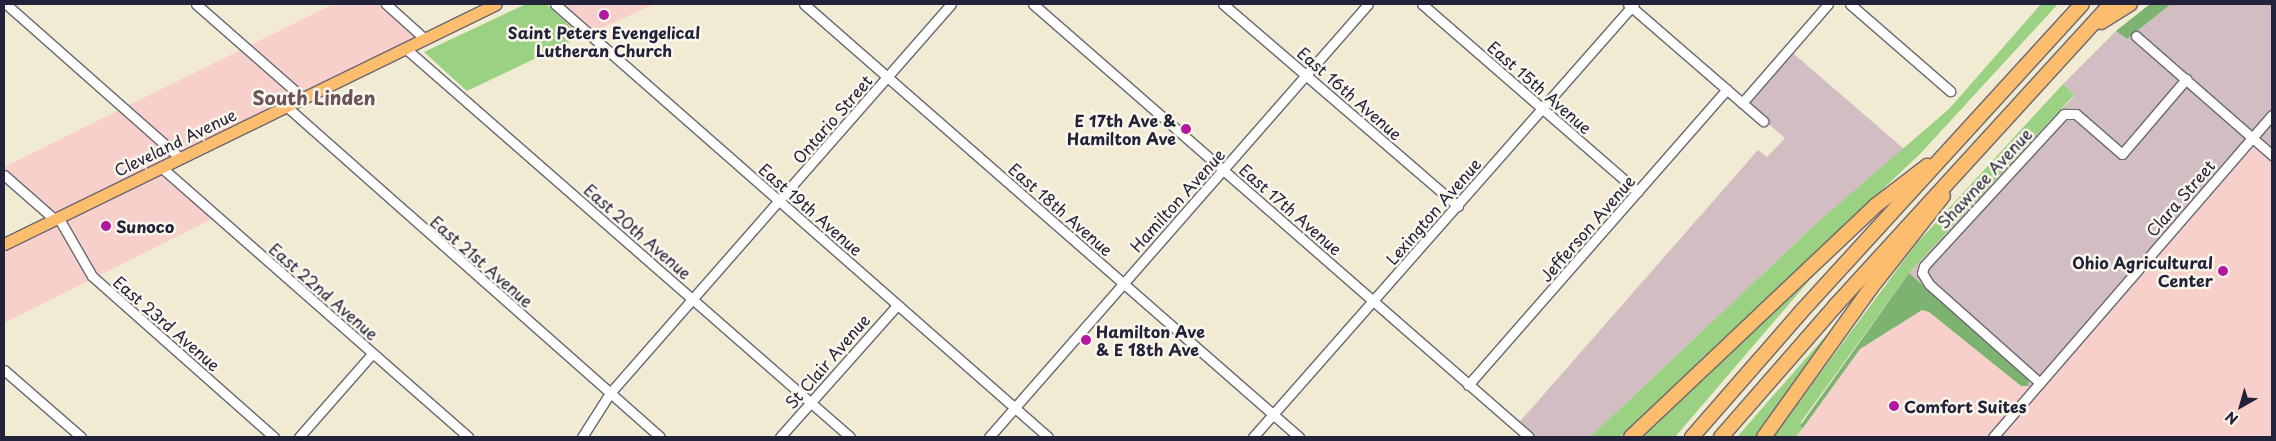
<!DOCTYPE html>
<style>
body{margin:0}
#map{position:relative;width:2276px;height:441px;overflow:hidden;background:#f1ebd4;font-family:"Playpen Sans",sans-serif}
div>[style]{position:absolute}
.built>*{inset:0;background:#f7d0cb}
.industrial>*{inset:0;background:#d2bec2}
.green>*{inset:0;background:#9bd183}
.forest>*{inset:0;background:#7cb371}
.roads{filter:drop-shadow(1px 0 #6a6871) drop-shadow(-1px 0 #6a6871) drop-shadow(0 1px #6a6871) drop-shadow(0 -1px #6a6871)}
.minor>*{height:9px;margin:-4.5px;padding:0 4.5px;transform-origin:4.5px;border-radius:4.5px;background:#fff}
.major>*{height:11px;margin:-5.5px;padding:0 5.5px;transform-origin:5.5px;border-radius:5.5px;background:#fcbd6f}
.highway>*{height:14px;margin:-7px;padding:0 7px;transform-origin:7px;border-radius:7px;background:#fcbd6f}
.dots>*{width:14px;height:14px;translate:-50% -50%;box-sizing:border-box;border:2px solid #fbf7ec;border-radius:50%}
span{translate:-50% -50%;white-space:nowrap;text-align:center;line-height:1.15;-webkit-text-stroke:5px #fbf7ec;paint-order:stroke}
.poi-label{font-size:16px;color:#22223b;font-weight:700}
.right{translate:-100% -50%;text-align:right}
.left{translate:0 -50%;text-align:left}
.street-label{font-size:16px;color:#22223b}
.quarter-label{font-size:19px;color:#6c535a;font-weight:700}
.frame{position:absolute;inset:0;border:5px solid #22223b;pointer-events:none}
.north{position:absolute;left:2216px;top:381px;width:50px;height:50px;-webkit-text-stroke:4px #fbf7ec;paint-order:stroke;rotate:218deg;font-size:14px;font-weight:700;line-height:20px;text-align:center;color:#22223b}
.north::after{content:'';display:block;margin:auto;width:18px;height:22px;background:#22223b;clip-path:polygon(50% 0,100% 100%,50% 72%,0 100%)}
</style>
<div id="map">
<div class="built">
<div style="clip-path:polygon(333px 4px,386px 4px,426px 38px,160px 166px,216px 217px,4px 323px,4px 246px,51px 221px,4px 178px,4px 167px)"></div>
<div style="clip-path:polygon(546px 4px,654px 4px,594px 32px,579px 34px)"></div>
<div style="clip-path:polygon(2258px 142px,2272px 155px,2272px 437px,1797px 437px,1859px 349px,1922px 310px,1929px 312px,2021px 386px,2028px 386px,2038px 394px)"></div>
</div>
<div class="industrial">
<div style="clip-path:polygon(2171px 4px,2272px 4px,2272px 155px,2257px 142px,2038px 394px,2028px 386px,2029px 380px,1909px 273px,2074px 96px,2063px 84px,2116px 31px,2127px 39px)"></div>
<div style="clip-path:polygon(1787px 48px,1904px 149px,1819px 221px,1590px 437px,1529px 437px,1516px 426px,1758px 150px,1767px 157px,1785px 138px,1742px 101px)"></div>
</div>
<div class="green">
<div style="clip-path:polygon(526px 4px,546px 4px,579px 34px,578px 38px,467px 91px,424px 52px)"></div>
<div style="clip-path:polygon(2041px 4px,2058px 4px,1920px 154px,1620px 437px,1590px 437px,1819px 221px,1949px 109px)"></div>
<div style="clip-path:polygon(2063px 84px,2074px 95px,1909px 273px,1801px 422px,1803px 428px,1796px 437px,1773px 437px,1916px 244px)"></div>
<div style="clip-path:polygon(1832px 254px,1675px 437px,1643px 437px,1735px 345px)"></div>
<div style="clip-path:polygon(1854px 304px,1759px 437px,1737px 437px,1800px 365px)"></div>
</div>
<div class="forest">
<div style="clip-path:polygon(2150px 4px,2171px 4px,2127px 39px,2116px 31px)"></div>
<div style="clip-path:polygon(1909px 273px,2029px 380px,2028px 386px,2021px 386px,1929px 312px,1922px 310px,1860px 349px,1803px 428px,1800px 426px)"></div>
</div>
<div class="roads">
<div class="minor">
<div style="left:6px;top:4px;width:232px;rotate:41.5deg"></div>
<div style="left:196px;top:4px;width:142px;rotate:41.3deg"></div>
<div style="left:386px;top:4px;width:52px;rotate:41.9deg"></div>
<div style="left:555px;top:4px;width:656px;rotate:41.29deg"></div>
<div style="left:804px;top:4px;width:658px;rotate:41.18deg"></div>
<div style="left:1033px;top:4px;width:658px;rotate:41.12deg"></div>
<div style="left:1223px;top:4px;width:310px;rotate:40.7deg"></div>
<div style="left:1422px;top:4px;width:286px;rotate:41deg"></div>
<div style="left:1628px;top:4px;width:179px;rotate:40.9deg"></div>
<div style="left:1850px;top:4px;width:133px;rotate:41deg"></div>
<div style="left:2136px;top:36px;width:181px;rotate:41.2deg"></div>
<div style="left:405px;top:48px;width:591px;rotate:41.16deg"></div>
<div style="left:1742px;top:103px;width:131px;rotate:-49deg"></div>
<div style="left:286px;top:106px;width:499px;rotate:41.5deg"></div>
<div style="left:161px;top:167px;width:409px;rotate:41.3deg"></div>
<div style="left:4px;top:175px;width:67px;rotate:41.3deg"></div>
<div style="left:58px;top:217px;width:68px;rotate:60deg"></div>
<div style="left:92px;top:276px;width:243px;rotate:41.5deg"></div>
<div style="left:4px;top:370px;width:102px;rotate:41deg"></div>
<div style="left:2040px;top:383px;width:149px;rotate:-138.3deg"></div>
<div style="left:1929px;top:284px;width:13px;rotate:-122deg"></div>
<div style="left:1922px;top:273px;width:7px;rotate:-74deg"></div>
<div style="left:1924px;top:266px;width:207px;rotate:-47.4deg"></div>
<div style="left:2064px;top:114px;width:12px"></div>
<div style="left:2076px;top:114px;width:61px;rotate:41deg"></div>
<div style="left:2122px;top:154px;width:99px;rotate:-49.5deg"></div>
<div style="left:1468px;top:385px;width:393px;rotate:-48.8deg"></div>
<div style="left:299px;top:437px;width:111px;rotate:-48.7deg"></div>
<div style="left:582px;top:437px;width:52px;rotate:-57.5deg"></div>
<div style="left:610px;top:393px;width:517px;rotate:-48.76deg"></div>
<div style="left:780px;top:437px;width:176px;rotate:-48.4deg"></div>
<div style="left:989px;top:437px;width:575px;rotate:-48.8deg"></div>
<div style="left:1253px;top:437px;width:577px;rotate:-48.66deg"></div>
<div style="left:1993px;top:437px;width:426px;rotate:-49.1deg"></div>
</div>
<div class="major">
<div style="left:4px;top:244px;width:547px;rotate:-26deg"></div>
</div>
<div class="highway">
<div style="left:2101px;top:22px;width:34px;rotate:-32deg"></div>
<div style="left:1631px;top:437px;width:336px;rotate:-43.4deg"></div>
<div style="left:1875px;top:206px;width:66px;rotate:-37.6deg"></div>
<div style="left:1692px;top:437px;width:164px;rotate:-48.9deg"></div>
<div style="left:1800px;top:313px;width:418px;rotate:-47.6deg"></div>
<div style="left:1721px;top:437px;width:175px;rotate:-48.9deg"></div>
<div style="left:1836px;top:305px;width:408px;rotate:-47.6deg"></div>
<div style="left:1764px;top:437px;width:182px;rotate:-54.4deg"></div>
<div style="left:1870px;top:289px;width:118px;rotate:-51.9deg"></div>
</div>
</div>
<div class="dots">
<div style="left:604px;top:15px;background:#b5179e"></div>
<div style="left:1186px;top:129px;background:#b5179e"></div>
<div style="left:106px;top:226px;background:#b5179e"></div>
<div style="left:2223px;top:271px;background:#b5179e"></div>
<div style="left:1086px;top:340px;background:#b5179e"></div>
<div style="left:1894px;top:406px;background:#b5179e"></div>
</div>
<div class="poi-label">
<span style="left:604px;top:41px">Saint Peters Evengelical<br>Lutheran Church</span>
<span class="right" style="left:1176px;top:129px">E 17th Ave &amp;<br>Hamilton Ave</span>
<span class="left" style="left:116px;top:226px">Sunoco</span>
<span class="right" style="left:2213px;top:271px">Ohio Agricultural<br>Center</span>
<span class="left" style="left:1096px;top:340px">Hamilton Ave<br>&amp; E 18th Ave</span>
<span class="left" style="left:1904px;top:406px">Comfort Suites</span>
</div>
<div class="street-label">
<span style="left:1540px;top:87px;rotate:41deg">East 15th Avenue</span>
<span style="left:1350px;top:93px;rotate:41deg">East 16th Avenue</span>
<span style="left:832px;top:119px;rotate:-49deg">Ontario Street</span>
<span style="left:175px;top:142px;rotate:-26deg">Cleveland Avenue</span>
<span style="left:1984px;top:178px;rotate:-47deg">Shawnee Avenue</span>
<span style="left:2180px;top:198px;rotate:-49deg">Clara Street</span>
<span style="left:1177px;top:200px;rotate:-48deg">Hamilton Avenue</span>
<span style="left:811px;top:209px;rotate:41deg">East 19th Avenue</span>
<span style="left:1061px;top:209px;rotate:41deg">East 18th Avenue</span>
<span style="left:1291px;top:209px;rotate:41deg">East 17th Avenue</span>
<span style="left:1433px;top:211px;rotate:-49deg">Lexington Avenue</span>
<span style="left:1587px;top:228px;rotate:-49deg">Jefferson Avenue</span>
<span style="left:638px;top:231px;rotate:41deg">East 20th Avenue</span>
<span style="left:482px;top:261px;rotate:41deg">East 21st Avenue</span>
<span style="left:324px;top:291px;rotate:41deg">East 22nd Avenue</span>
<span style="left:167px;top:323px;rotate:41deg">East 23rd Avenue</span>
<span style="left:827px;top:361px;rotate:-49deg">St Clair Avenue</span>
</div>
<div class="quarter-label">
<span style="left:314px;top:98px">South Linden</span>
</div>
<div class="frame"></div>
<div class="north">N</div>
</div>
